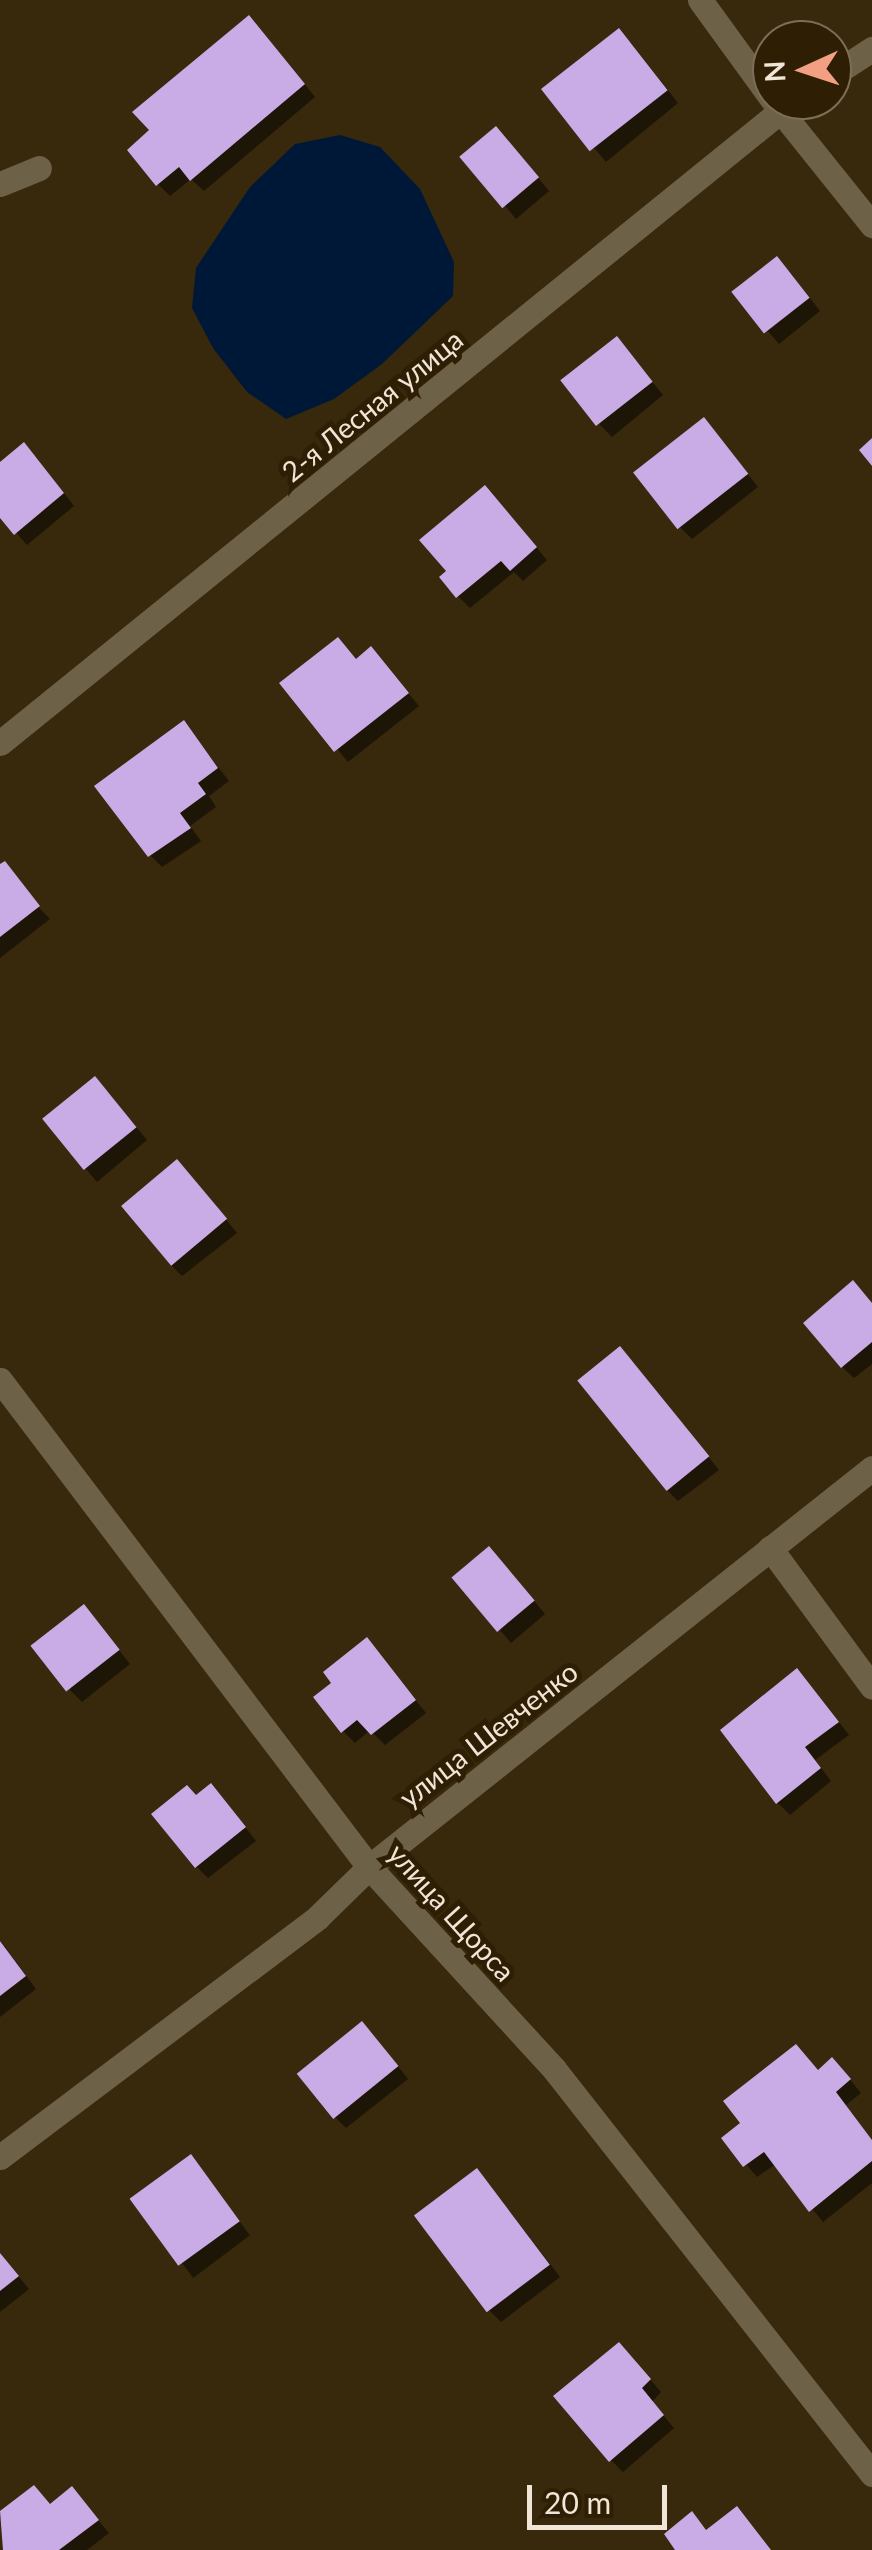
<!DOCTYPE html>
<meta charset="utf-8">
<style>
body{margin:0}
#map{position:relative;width:872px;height:2550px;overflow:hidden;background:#38280c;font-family:Lato,sans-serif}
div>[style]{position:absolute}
.water>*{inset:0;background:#001837}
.shadow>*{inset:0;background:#0007;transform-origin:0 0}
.building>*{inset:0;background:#c9abe6;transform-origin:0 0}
.lane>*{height:25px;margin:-12.5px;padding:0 12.5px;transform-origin:12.5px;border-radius:12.5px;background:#6d6148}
.street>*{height:25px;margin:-12.5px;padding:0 12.5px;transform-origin:12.5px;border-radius:12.5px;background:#6d6148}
span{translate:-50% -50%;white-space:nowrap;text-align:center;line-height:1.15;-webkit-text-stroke:10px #2e1e03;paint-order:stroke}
.street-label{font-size:28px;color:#f0e5d6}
.north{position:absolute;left:752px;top:20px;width:100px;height:100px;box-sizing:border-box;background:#2e1e03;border:2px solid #7c6e57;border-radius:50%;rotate:267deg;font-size:28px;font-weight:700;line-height:40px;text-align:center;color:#f0e5d6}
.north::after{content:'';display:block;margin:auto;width:35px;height:45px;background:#f39f84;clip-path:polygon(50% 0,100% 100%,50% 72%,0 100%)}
.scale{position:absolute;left:527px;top:2485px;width:140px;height:45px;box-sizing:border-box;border:5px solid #f0e5d6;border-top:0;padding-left:12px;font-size:30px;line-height:35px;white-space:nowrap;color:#f0e5d6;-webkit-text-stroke:8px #2e1e03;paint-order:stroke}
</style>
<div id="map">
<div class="water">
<div style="clip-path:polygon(340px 135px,380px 147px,420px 189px,454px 262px,453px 296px,382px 364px,334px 399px,286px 419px,247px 392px,213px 348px,192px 308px,196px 268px,250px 187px,295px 144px)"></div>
</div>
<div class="shadow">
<div style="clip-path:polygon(261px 30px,315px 97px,204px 191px,191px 179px,170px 196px,158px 184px)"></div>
<div style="clip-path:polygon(631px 43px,678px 103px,606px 162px,546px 91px)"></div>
<div style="clip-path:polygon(508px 141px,549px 191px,516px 219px,463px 156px)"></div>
<div style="clip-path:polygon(789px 271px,820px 311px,779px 344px,735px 292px)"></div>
<div style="clip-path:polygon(617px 339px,663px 395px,612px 437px,600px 425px)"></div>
<div style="clip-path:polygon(715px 432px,758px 487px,692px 539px,680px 527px)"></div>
<div style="clip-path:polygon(36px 457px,74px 506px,27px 545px,0 514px,0 465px)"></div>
<div style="clip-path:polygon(497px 500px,547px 560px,523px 581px,514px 572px,470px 608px,458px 596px)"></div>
<div style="clip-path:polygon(357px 661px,382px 662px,419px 706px,348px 762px,282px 683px)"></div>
<div style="clip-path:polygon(184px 723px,229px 781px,209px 796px,216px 807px,190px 826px,201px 841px,162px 867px,150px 855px)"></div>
<div style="clip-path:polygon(0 868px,50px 919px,0 958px)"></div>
<div style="clip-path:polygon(107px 1091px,147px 1140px,97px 1182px,45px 1120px)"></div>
<div style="clip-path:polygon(189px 1174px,237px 1233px,182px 1276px,170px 1264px)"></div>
<div style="clip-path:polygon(872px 1304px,872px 1364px,854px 1378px,842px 1367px)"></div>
<div style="clip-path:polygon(632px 1361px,719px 1470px,678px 1501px,666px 1489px)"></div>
<div style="clip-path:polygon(501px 1561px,545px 1614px,511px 1643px,456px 1578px)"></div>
<div style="clip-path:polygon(95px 1620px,130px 1664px,82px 1702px,70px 1690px)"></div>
<div style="clip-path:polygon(378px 1653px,426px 1713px,385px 1745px,370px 1730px,355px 1743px,343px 1731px)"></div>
<div style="clip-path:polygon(809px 1684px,849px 1735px,815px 1760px,831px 1781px,790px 1815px,778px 1803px)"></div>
<div style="clip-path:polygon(196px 1798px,223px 1798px,256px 1841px,208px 1878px,196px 1866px)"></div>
<div style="clip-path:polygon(0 1940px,36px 1989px,0 2017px)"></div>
<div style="clip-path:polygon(374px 2036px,408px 2079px,346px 2128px,334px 2116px)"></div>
<div style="clip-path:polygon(819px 2072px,844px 2072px,861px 2093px,846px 2105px,872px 2140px,872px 2183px,823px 2222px,776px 2164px,757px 2177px,724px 2138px)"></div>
<div style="left:191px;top:2157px;width:98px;height:71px;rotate:53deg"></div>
<div style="clip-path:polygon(489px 2184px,560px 2277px,501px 2322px,489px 2310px)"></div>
<div style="clip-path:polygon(0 2254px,29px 2289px,0 2312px)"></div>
<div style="clip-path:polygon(631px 2357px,661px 2392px,652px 2402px,674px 2428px,623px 2472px,611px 2460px)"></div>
<div style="clip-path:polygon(34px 2489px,51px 2506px,72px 2489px,109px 2533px,87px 2550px,6px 2550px,0 2514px)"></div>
</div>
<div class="building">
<div style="clip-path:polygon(249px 15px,305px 84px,190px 181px,179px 167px,156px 186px,127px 150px,149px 130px,132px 112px)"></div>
<div style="left:619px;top:28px;width:79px;height:99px;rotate:52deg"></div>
<div style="left:496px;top:126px;width:67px;height:48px;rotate:50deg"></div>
<div style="left:777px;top:256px;width:53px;height:58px;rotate:52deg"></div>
<div style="left:617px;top:336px;width:58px;height:72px;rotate:52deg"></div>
<div style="left:704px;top:417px;width:72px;height:90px;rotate:52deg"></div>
<div style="clip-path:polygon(872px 438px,872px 466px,859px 450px)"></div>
<div style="clip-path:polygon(24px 442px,64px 493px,14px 535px,0 518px,0 462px)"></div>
<div style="clip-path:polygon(485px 485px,537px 547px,510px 571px,501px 561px,456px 598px,439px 577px,446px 571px,419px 540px)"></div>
<div style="clip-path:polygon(338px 637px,356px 659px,371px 646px,409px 693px,334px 752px,279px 683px)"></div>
<div style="clip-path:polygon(184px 720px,218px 768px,198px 783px,206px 794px,180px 813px,191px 828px,148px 857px,94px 786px)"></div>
<div style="clip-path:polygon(5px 861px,40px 906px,0 937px,0 864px)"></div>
<div style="left:95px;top:1076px;width:66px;height:68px;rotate:51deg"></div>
<div style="left:177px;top:1159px;width:78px;height:73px;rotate:50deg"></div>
<div style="clip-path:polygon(853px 1280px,872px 1303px,872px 1342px,841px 1368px,803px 1323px)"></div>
<div style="left:620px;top:1346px;width:142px;height:55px;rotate:51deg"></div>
<div style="left:489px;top:1546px;width:71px;height:49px;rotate:50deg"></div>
<div style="left:84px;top:1604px;width:58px;height:68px;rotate:52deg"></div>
<div style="clip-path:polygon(367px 1637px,416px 1700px,371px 1735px,357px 1720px,341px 1733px,313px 1697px,331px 1683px,323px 1672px)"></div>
<div style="clip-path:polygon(797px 1668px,839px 1722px,805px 1747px,821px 1768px,776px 1804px,720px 1730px)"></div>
<div style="clip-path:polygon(211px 1783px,246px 1827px,195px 1868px,151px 1814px,187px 1785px,196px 1795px)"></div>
<div style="clip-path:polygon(0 1941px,26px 1976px,0 1996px)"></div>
<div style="left:362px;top:2021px;width:58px;height:84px;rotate:51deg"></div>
<div style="clip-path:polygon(796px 2044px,818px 2070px,832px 2057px,851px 2079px,836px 2092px,872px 2140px,872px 2161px,809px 2212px,764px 2152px,743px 2167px,721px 2138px,740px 2123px,723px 2101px)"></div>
<div style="left:191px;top:2154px;width:83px;height:76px;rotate:54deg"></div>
<div style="left:477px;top:2168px;width:121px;height:79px;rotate:53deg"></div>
<div style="clip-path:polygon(0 2253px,19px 2276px,0 2291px)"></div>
<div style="clip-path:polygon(619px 2342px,651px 2379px,642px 2388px,664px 2415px,609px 2462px,553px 2396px)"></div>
<div style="clip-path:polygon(34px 2485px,50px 2504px,72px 2486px,99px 2520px,59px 2550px,3px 2550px,0 2511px)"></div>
<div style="clip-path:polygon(737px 2506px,771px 2550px,675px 2550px,664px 2534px,692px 2511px,706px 2530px)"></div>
</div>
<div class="lane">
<div style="left:700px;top:0;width:122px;rotate:54deg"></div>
</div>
<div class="street">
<div style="left:832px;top:75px;width:48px;rotate:-33deg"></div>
<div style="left:779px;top:109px;width:149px;rotate:51.3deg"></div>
<div style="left:0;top:184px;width:42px;rotate:-22.3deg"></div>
<div style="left:0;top:743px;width:1022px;rotate:-39deg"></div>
<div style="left:0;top:1380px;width:611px;rotate:52.85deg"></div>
<div style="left:369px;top:1867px;width:274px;rotate:47.5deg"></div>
<div style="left:554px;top:2069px;width:515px;rotate:51.86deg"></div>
<div style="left:770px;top:1548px;width:172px;rotate:53.7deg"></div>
<div style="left:0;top:2157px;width:398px;rotate:-37deg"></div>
<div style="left:318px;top:1917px;width:71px;rotate:-44.4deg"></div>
<div style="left:369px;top:1867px;width:642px;rotate:-38.42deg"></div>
</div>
<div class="street-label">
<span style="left:372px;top:405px;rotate:-39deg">2-я Лесная улица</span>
<span style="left:488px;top:1734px;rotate:-38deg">улица Шевченко</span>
<span style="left:452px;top:1912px;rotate:48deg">улица Щорса</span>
</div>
<div class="north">N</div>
<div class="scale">20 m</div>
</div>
